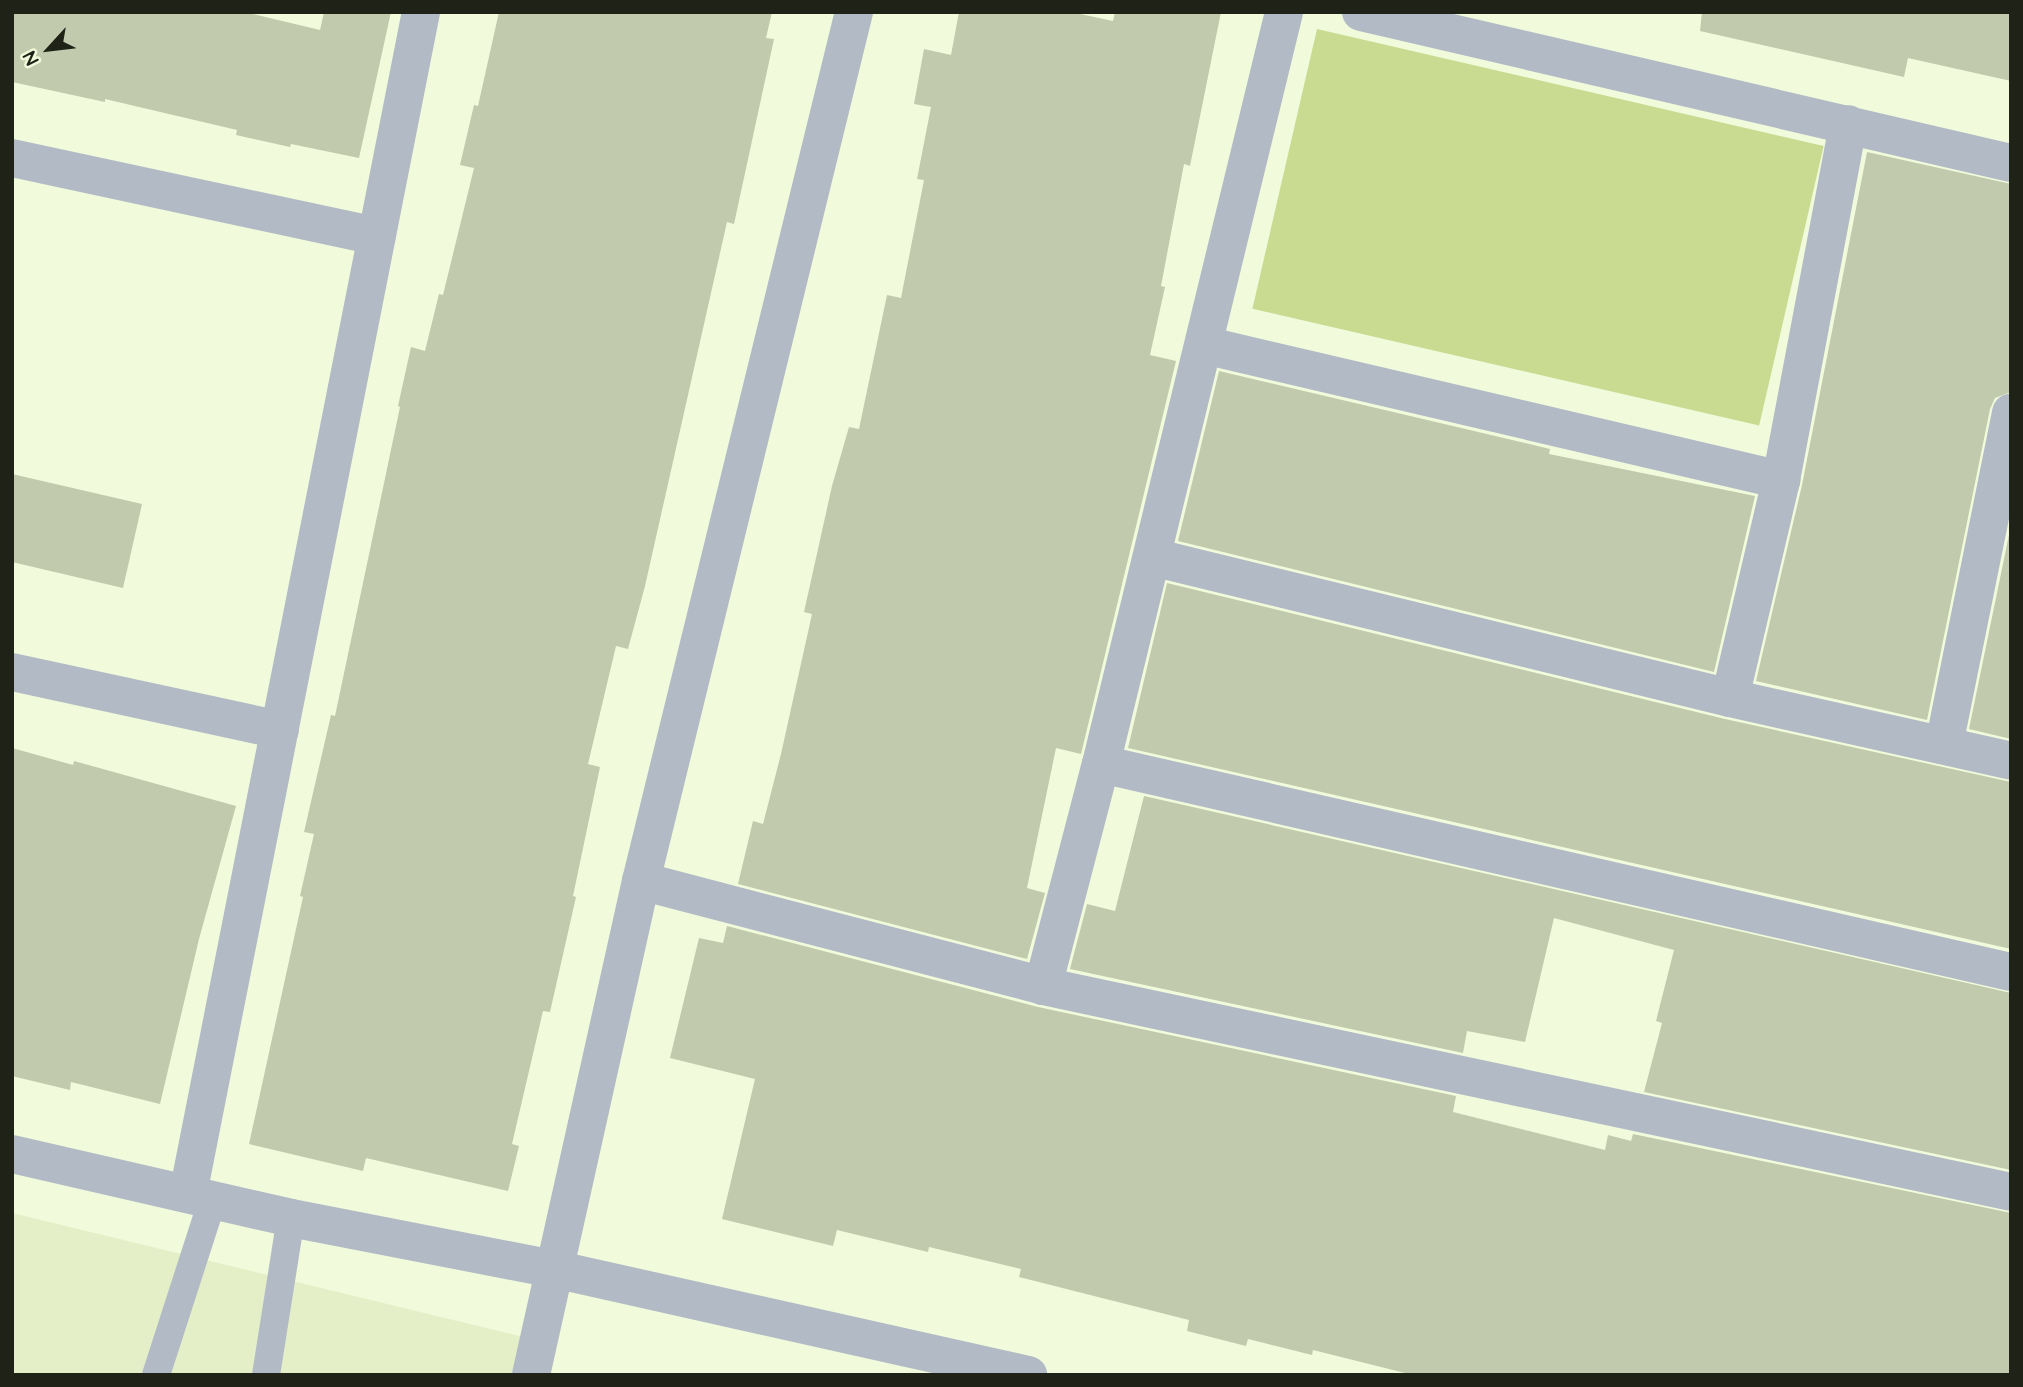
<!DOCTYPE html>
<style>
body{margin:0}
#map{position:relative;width:2023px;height:1387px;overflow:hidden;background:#f1fadb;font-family:Quicksand,sans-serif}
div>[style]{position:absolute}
.built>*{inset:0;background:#e4efc8}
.green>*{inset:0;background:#c8db91;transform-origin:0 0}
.building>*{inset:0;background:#c1caac}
.service>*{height:28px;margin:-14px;padding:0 14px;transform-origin:14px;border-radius:14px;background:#b2bac6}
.minor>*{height:38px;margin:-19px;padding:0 19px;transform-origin:19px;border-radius:19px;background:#b2bac6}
span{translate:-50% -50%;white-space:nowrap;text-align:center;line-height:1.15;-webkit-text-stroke:5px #f1fadb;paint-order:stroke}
.frame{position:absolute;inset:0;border:14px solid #1f2217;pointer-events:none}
.north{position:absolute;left:14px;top:14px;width:70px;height:70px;-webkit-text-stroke:5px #f1fadb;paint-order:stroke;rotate:243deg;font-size:19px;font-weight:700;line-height:28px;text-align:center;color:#1f2217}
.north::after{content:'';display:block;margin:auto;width:24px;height:32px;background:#1f2217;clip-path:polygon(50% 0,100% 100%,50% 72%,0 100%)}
</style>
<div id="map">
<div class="built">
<div style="clip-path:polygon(12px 1213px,532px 1339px,523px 1375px,12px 1375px)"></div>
</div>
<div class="green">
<div style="left:1317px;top:29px;width:520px;height:287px;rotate:13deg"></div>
</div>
<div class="building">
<div style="clip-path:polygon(12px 12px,244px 12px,320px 30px,324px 12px,391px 12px,359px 158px,291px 144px,290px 147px,236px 135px,237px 130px,105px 99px,105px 102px,12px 82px)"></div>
<div style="clip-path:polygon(499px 12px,772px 12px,766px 38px,774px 39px,734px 224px,727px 222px,645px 586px,628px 649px,616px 646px,588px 764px,600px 767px,573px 896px,576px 897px,550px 1012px,543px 1011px,512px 1144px,519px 1146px,508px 1191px,366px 1158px,363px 1171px,249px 1144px,303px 897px,300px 896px,314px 834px,304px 832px,331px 715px,335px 716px,400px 407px,398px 406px,411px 347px,425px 351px,439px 294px,443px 295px,474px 168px,460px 165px,474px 105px,478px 106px)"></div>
<div style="clip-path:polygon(959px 12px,1071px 12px,1113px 21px,1115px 12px,1221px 12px,1190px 166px,1184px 164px,1161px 286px,1165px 287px,1150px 355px,1176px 361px,1081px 754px,1056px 748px,1027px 888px,1045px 893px,1027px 959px,738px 884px,753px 821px,763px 824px,781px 754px,812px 614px,804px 612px,832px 486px,849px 427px,859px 429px,887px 295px,901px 298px,924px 180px,917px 179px,931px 107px,914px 104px,924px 49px,951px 55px)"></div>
<div style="clip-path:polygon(1702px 12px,2011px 12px,2011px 81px,1908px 58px,1904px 77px,1700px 31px)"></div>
<div style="clip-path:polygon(1867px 152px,2011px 184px,2011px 392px,1995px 398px,1990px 409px,1927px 720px,1756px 681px,1802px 485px)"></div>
<div style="clip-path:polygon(1219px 371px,1550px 449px,1549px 454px,1755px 496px,1714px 672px,1178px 541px)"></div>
<div style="clip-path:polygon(12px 474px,142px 504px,123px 588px,12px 562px)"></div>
<div style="clip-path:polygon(2011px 525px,2011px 739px,1969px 729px)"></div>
<div style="clip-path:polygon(1167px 583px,1725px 719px,2011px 782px,2011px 949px,1128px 748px)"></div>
<div style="clip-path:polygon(12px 748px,73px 765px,74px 761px,236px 806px,199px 939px,160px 1104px,71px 1082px,70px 1090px,12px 1076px)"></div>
<div style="clip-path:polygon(1144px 796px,2011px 993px,2011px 1170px,1644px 1092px,1662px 1023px,1656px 1021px,1674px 950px,1554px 918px,1525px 1042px,1467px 1031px,1463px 1053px,1070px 969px,1087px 904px,1115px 911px)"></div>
<div style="clip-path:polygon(727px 926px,1038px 1007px,1456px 1096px,1453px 1112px,1605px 1150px,1608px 1135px,1631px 1141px,1633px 1134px,2011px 1213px,2011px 1375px,1413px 1375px,1313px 1350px,1312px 1355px,1248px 1339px,1246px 1346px,1187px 1331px,1189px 1320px,1019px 1277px,1021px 1269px,929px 1247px,928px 1252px,837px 1230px,833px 1246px,722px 1219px,755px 1079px,670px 1058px,699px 938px,723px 943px)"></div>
</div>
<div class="service">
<div style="left:156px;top:1375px;width:185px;rotate:-72.1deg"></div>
<div style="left:266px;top:1375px;width:159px;rotate:-81deg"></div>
</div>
<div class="minor">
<div style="left:1361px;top:12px;width:667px;rotate:13.08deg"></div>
<div style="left:12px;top:158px;width:373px;rotate:12.1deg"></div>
<div style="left:1204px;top:345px;width:593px;rotate:13.17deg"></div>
<div style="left:1152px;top:557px;width:595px;rotate:13.71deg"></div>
<div style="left:1730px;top:698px;width:288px;rotate:12.6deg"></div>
<div style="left:12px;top:672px;width:274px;rotate:12.2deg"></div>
<div style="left:1730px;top:698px;width:224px;rotate:-76.8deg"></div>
<div style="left:1781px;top:480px;width:362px;rotate:-79.3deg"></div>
<div style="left:1944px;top:745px;width:339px;rotate:-78.6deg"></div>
<div style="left:1101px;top:764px;width:933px;rotate:12.88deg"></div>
<div style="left:641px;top:881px;width:415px;rotate:14.6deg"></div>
<div style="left:1043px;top:986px;width:990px;rotate:12.01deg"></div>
<div style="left:1043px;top:986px;width:229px;rotate:-75.4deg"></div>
<div style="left:1101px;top:764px;width:774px;rotate:-76.32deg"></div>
<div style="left:12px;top:1154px;width:286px;rotate:12.9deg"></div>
<div style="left:291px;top:1218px;width:268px;rotate:11deg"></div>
<div style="left:554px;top:1269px;width:486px;rotate:12.6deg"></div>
<div style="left:188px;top:1194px;width:1205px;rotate:-78.85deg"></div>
<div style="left:531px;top:1375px;width:506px;rotate:-77.45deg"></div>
<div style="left:641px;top:881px;width:895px;rotate:-76.23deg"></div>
</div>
<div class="frame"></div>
<div class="north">N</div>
</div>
